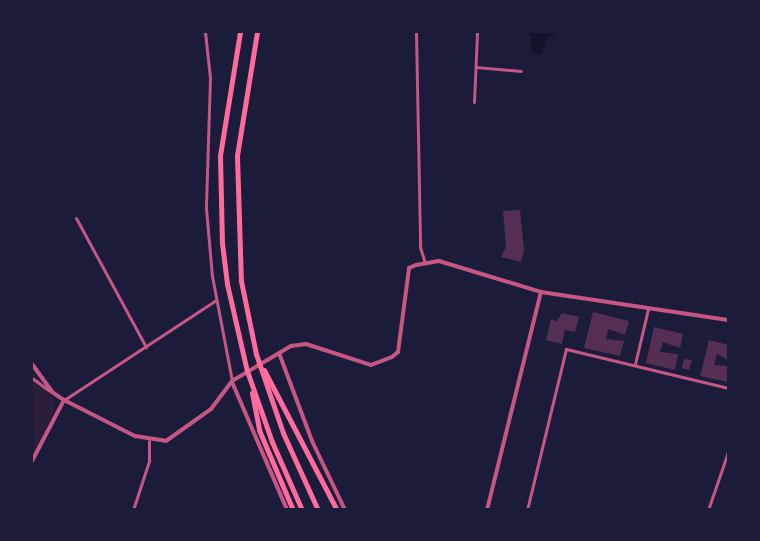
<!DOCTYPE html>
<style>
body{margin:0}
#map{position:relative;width:760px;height:541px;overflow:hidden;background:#1b1b3a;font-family:"Noto Serif",serif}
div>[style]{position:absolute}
.green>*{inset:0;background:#2a1e3b}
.water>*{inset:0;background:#12122b}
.building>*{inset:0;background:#542f53}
.minor>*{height:3px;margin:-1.5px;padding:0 1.5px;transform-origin:1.5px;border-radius:1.5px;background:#c65784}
.tertiary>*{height:4px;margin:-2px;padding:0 2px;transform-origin:2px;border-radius:2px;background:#c65784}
.trunk>*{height:5px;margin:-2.5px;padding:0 2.5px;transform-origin:2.5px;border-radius:2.5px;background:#ff6b9d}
span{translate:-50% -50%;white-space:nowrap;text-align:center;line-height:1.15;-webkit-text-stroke:4.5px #1b1b3a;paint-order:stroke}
.frame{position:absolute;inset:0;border:33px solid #1b1b3a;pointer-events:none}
</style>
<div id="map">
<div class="green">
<div style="clip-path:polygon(32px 371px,56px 403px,43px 440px,34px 452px)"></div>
</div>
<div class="water">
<div style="clip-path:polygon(527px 32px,555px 32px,552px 37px,547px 37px,541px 55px,532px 53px,531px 35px)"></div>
</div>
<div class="building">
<div style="clip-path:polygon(520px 210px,524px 250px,521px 262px,501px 257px,506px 247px,503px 211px)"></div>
<div style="clip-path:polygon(593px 312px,629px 321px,625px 335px,608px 329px,606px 339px,624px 341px,620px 356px,584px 348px)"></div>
<div style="clip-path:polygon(562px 313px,579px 317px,575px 332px,565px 330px,562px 344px,546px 340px,551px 319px,557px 321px)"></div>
<div style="clip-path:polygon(654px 327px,683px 334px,680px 348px,663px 342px,660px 352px,678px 354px,675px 370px,646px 363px)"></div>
<div style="clip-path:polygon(709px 340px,728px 345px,728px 360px,717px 354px,714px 365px,728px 366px,728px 382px,700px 376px)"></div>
<div style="clip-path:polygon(684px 359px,692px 360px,689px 370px,682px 368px)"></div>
</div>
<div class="minor">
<div style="left:205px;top:32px;width:46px;rotate:83.8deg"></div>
<div style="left:210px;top:78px;width:130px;rotate:91.8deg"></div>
<div style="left:206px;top:208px;width:68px;rotate:85deg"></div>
<div style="left:212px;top:276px;width:107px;rotate:79.2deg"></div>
<div style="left:416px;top:32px;width:215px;rotate:88.9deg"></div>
<div style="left:420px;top:247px;width:17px;rotate:73deg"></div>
<div style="left:476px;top:67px;width:45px;rotate:5.1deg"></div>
<div style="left:474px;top:102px;width:70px;rotate:-87.5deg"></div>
<div style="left:76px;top:218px;width:147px;rotate:61.5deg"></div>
<div style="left:635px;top:364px;width:57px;rotate:-76.7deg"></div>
<div style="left:32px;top:378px;width:22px;rotate:36deg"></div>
<div style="left:64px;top:400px;width:182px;rotate:-33.3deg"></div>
<div style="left:133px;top:510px;width:52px;rotate:-71.9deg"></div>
<div style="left:149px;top:461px;width:20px;rotate:-90deg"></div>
<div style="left:527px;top:510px;width:166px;rotate:-76.4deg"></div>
<div style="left:566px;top:349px;width:167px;rotate:13.5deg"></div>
<div style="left:708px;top:510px;width:61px;rotate:-71deg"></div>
</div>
<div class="tertiary">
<div style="left:279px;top:353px;width:94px;rotate:69.4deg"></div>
<div style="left:312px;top:441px;width:76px;rotate:64.4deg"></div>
<div style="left:32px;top:364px;width:34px;rotate:54deg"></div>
<div style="left:52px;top:392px;width:14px;rotate:34deg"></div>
<div style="left:64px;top:400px;width:80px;rotate:26.9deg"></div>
<div style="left:135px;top:436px;width:31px;rotate:9deg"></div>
<div style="left:166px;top:441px;width:55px;rotate:-35.4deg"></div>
<div style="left:211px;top:409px;width:35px;rotate:-53deg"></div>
<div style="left:232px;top:381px;width:69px;rotate:-30.7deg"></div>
<div style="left:291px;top:346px;width:15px;rotate:-8deg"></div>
<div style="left:306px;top:344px;width:68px;rotate:17.9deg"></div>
<div style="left:371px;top:365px;width:22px;rotate:-21deg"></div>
<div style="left:392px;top:357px;width:8px;rotate:-40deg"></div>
<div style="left:398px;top:352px;width:85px;rotate:-82.5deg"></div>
<div style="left:409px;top:268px;width:8px;rotate:-23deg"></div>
<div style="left:416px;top:265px;width:23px;rotate:-10deg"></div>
<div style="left:439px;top:261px;width:107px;rotate:16.9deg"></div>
<div style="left:541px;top:292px;width:189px;rotate:8.5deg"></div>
<div style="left:232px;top:382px;width:139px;rotate:66.7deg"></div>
<div style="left:32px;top:461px;width:69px;rotate:-62.3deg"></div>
<div style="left:487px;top:510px;width:225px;rotate:-76.1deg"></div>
</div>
<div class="trunk">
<div style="left:240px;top:32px;width:126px;rotate:99.2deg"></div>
<div style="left:220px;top:156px;width:87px;rotate:88.7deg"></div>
<div style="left:222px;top:243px;width:41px;rotate:83deg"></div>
<div style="left:227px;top:284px;width:89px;rotate:77.1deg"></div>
<div style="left:247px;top:371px;width:75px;rotate:70.6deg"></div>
<div style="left:272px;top:442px;width:74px;rotate:66.2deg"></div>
<div style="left:257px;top:32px;width:126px;rotate:99.2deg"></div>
<div style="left:237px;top:156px;width:125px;rotate:88.2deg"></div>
<div style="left:241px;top:281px;width:75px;rotate:78.4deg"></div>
<div style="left:256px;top:354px;width:83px;rotate:71.1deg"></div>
<div style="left:283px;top:433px;width:85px;rotate:65.6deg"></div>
<div style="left:264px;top:370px;width:158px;rotate:62.5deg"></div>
<div style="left:252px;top:393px;width:38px;rotate:79deg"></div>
<div style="left:259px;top:430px;width:87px;rotate:67deg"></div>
</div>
<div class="frame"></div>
</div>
